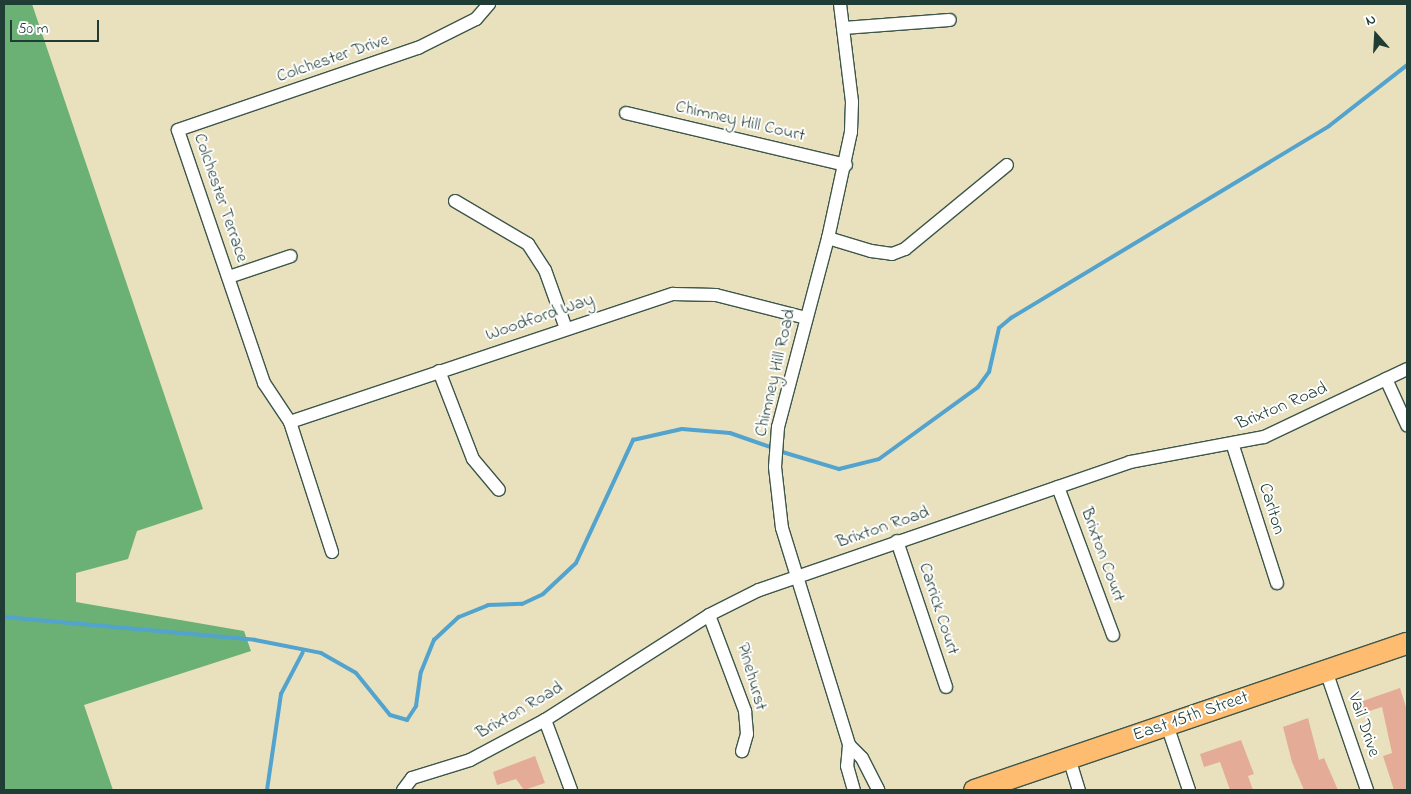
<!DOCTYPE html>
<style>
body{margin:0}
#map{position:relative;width:1411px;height:794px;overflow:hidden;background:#e9e1be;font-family:"Indie Flower",sans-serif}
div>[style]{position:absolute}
.forest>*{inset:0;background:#6bb176}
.stream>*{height:4px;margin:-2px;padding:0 2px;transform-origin:2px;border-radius:2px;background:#52a3cd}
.building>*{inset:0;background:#e4ac96}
.roads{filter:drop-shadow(1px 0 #3d5649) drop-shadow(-1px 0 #3d5649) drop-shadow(0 1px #3d5649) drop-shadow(0 -1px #3d5649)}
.minor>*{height:12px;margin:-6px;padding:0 6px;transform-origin:6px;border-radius:6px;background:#fff}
.primary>*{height:21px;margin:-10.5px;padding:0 10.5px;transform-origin:10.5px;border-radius:10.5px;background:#fdbc70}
span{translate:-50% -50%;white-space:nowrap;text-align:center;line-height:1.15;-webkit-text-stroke:4px #fff;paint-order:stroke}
.street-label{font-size:18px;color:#1f3d34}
.frame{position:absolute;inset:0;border:5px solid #1f3d34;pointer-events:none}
.north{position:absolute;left:1351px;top:10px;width:50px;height:50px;-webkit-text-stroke:4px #fff;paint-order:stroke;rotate:341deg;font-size:14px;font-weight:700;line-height:20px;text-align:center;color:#1f3d34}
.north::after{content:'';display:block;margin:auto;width:18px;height:22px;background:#1f3d34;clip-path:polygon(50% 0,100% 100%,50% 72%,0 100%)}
.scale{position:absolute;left:10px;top:20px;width:89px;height:22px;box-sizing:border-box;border:2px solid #1f3d34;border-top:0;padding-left:6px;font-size:15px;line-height:18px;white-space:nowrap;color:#1f3d34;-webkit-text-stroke:4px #fff;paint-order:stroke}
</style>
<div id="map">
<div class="forest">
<div style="clip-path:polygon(4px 4px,32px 4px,203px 509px,137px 531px,128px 559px,76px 573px,76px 602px,244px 631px,251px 651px,84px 705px,113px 790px,4px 790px)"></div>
</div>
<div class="stream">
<div style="left:779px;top:451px;width:63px;rotate:16.7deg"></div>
<div style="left:839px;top:469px;width:41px;rotate:-14deg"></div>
<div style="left:879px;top:459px;width:122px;rotate:-36deg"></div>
<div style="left:978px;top:387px;width:19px;rotate:-54deg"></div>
<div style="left:989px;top:372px;width:45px;rotate:-77.2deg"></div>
<div style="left:999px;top:328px;width:16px;rotate:-40deg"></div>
<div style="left:1011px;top:318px;width:371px;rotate:-31.1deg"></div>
<div style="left:1329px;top:126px;width:99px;rotate:-38deg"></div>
<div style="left:4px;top:617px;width:252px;rotate:5.2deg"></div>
<div style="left:255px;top:640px;width:67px;rotate:11.1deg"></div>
<div style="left:321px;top:653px;width:40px;rotate:29.7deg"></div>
<div style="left:356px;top:673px;width:54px;rotate:51deg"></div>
<div style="left:390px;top:715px;width:18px;rotate:16deg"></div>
<div style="left:407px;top:720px;width:17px;rotate:-57deg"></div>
<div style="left:416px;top:706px;width:34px;rotate:-82deg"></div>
<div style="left:421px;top:672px;width:35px;rotate:-68deg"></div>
<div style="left:434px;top:640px;width:34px;rotate:-43deg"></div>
<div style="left:459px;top:617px;width:31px;rotate:-22deg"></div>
<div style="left:488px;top:605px;width:34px;rotate:-2deg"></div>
<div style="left:522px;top:604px;width:23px;rotate:-25deg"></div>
<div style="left:543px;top:594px;width:45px;rotate:-43.2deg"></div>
<div style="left:576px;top:563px;width:136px;rotate:-65.1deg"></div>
<div style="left:633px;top:440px;width:50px;rotate:-12.7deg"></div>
<div style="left:682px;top:429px;width:48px;rotate:4.8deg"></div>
<div style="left:730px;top:433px;width:46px;rotate:19.2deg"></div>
<div style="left:267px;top:790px;width:97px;rotate:-81.7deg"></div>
<div style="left:281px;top:694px;width:47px;rotate:-62.4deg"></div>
</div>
<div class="building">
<div style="clip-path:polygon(1400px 688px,1407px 710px,1407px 790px,1394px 790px,1383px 756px,1392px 753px,1382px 707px,1360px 714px,1357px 703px)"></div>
<div style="clip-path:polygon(1308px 718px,1319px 760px,1324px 758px,1338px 790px,1304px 790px,1292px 762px,1283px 727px)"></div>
<div style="clip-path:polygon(1241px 740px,1254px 774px,1248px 776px,1253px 790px,1230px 790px,1220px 762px,1204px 767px,1200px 754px)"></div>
<div style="clip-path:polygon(535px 756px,545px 783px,524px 790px,516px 779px,497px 785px,493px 772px)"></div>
</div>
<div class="roads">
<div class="minor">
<div style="left:840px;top:4px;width:99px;rotate:83deg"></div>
<div style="left:852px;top:102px;width:30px;rotate:92deg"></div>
<div style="left:851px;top:132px;width:108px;rotate:102.2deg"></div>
<div style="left:828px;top:238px;width:196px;rotate:104.8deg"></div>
<div style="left:778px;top:427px;width:40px;rotate:94.3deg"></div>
<div style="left:775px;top:467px;width:61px;rotate:83.5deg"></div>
<div style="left:782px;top:528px;width:227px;rotate:72.8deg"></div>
<div style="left:849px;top:745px;width:21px;rotate:95deg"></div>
<div style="left:847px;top:766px;width:25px;rotate:74deg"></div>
<div style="left:843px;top:28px;width:107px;rotate:-4.3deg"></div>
<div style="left:626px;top:113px;width:226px;rotate:13.3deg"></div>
<div style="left:455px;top:201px;width:85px;rotate:30.5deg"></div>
<div style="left:528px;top:244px;width:31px;rotate:57deg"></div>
<div style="left:545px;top:270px;width:59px;rotate:70.3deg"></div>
<div style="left:828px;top:238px;width:45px;rotate:16.8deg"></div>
<div style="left:871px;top:251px;width:21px;rotate:8deg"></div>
<div style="left:892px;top:254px;width:14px;rotate:-21deg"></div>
<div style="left:905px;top:249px;width:132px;rotate:-39.5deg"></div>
<div style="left:229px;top:277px;width:65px;rotate:-18.7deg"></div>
<div style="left:439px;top:371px;width:94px;rotate:68.9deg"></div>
<div style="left:473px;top:459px;width:40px;rotate:50deg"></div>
<div style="left:1386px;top:379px;width:51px;rotate:65.5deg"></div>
<div style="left:290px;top:422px;width:404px;rotate:-18.5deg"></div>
<div style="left:673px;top:294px;width:43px;rotate:1.3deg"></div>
<div style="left:716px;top:295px;width:93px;rotate:14.3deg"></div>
<div style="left:1233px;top:446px;width:144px;rotate:72.2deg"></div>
<div style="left:1058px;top:487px;width:158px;rotate:69.6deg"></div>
<div style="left:897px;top:541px;width:154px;rotate:71.4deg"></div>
<div style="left:332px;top:552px;width:137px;rotate:-107.9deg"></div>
<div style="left:290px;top:422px;width:47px;rotate:-123.7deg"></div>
<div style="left:264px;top:383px;width:267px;rotate:-108.8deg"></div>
<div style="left:178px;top:130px;width:254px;rotate:-18.9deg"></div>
<div style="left:418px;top:48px;width:65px;rotate:-26.6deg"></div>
<div style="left:476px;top:19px;width:20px;rotate:-49deg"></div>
<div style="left:709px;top:615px;width:103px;rotate:69.4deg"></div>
<div style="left:745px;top:711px;width:23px;rotate:85deg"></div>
<div style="left:747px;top:734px;width:18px;rotate:106deg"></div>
<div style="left:1326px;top:671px;width:126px;rotate:71deg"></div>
<div style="left:545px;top:720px;width:75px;rotate:69.6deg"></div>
<div style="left:1167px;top:725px;width:69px;rotate:71.3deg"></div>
<div style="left:849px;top:745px;width:18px;rotate:45deg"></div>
<div style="left:862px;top:758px;width:36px;rotate:63deg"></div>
<div style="left:1069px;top:758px;width:34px;rotate:73deg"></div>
<div style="left:403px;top:790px;width:15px;rotate:-53deg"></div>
<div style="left:412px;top:778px;width:61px;rotate:-17.2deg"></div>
<div style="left:470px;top:760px;width:85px;rotate:-28.1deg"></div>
<div style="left:545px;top:720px;width:195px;rotate:-32.6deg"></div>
<div style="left:709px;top:615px;width:56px;rotate:-26.6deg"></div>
<div style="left:759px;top:590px;width:392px;rotate:-19deg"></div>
<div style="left:1130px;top:462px;width:136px;rotate:-10.6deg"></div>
<div style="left:1264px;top:437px;width:158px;rotate:-25.4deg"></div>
</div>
<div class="primary">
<div style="left:974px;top:790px;width:457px;rotate:-18.8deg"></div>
</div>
</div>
<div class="street-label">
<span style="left:333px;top:59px;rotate:-19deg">Colchester Drive</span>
<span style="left:740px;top:122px;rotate:13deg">Chimney Hill Court</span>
<span style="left:220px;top:198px;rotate:71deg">Colchester Terrace</span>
<span style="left:540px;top:318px;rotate:-19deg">Woodford Way</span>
<span style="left:776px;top:373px;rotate:-77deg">Chimney Hill Road</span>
<span style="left:1282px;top:407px;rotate:-23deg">Brixton Road</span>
<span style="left:1271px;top:509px;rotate:73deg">Carlton</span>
<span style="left:883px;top:528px;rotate:-19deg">Brixton Road</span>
<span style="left:1102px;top:555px;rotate:70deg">Brixton Court</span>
<span style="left:938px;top:609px;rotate:72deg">Carrick Court</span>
<span style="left:751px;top:677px;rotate:74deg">Pinehurst</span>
<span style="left:520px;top:711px;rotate:-30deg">Brixton Road</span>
<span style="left:1191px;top:717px;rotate:-19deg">East 15th Street</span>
<span style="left:1363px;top:725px;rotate:71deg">Vail Drive</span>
</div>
<div class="frame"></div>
<div class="north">N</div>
<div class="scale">50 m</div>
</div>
